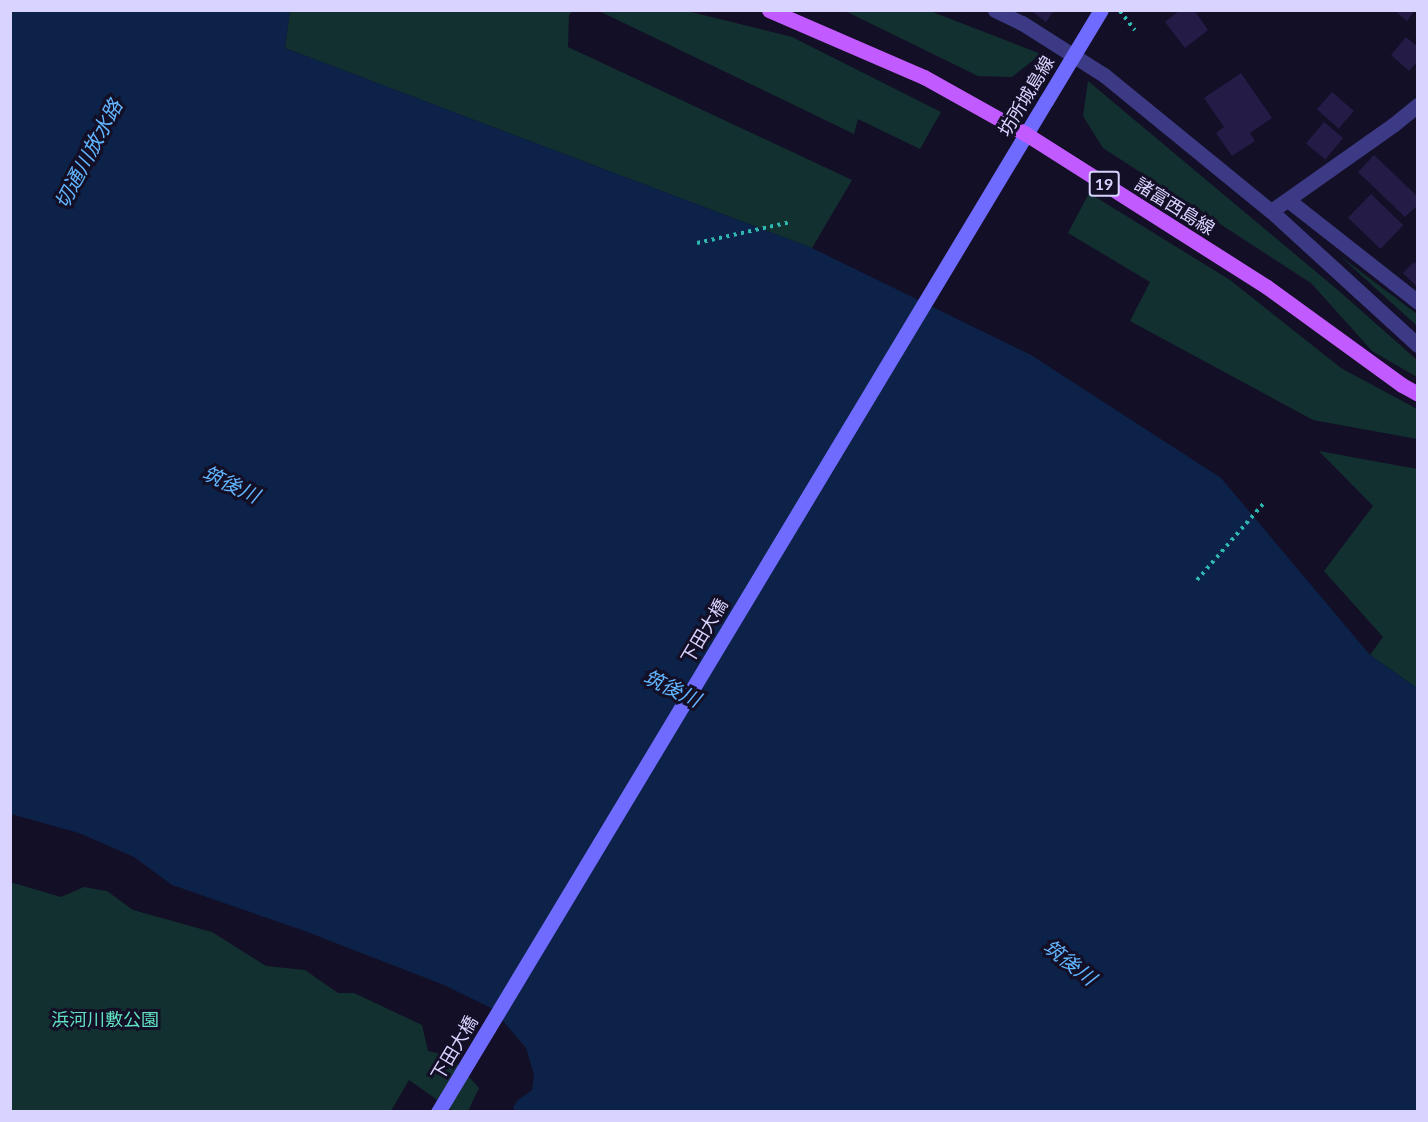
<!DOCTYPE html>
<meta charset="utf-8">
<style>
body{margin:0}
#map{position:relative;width:1428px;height:1122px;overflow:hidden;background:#130f26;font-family:Lato,"Noto Sans JP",sans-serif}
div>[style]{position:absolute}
.green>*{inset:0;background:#12302f}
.water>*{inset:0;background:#0c2248}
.building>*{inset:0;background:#241b47;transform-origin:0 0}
.path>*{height:4px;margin-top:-2px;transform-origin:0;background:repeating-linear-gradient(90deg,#2fb8b0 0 3px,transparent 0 7.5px)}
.street>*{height:15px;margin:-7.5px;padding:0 7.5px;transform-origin:7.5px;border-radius:7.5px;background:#3d3a85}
.secondary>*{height:15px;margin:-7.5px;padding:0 7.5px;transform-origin:7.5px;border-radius:7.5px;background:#6f6bff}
.primary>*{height:15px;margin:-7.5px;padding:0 7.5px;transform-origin:7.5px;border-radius:7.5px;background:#c25bff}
.secondary-bridge>*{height:15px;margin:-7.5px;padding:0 7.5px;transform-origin:7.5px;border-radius:7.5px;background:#6f6bff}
span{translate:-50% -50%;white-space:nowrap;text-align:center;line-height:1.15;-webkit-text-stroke:6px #130f26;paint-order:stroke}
.shield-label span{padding:2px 4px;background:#130f26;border:2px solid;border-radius:4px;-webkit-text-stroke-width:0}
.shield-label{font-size:16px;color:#d9d4ff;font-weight:700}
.street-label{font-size:18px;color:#d9d4ff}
.park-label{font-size:18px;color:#5fe0c0}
.water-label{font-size:20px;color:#62b6ff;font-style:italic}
.frame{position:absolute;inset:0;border:12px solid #d9d4ff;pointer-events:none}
</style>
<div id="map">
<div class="green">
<div style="clip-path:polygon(290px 11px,573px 11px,569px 15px,568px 47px,852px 180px,812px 248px,285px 48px)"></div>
<div style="clip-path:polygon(599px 11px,687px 11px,792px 37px,941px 112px,920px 149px,858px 119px,854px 134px)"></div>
<div style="clip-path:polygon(845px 11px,930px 11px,1041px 54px,1012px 77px,978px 76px)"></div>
<div style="clip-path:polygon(1088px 81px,1339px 291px,1417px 360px,1417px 377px,1372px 351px,1311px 283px,1103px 148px,1083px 116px)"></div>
<div style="clip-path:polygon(1089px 193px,1230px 280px,1341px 368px,1417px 409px,1417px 439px,1313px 420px,1130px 321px,1150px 282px,1068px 233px)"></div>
<div style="clip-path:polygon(1340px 256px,1417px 314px,1417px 326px)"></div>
<div style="clip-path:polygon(1319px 451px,1417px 469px,1417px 688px,1370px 655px,1383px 637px,1324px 571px,1373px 506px)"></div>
<div style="clip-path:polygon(10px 882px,61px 897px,84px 887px,107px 891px,133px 910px,212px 932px,266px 966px,305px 970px,338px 993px,354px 993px,422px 1025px,428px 1051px,450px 1056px,479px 1088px,468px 1111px,453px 1111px,409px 1080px,391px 1111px,11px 1111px)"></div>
</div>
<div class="water">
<div style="clip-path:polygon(10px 11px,290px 11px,285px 48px,812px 248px,1031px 355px,1221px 478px,1370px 655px,1417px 688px,1417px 1111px,515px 1111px,513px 1107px,518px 1100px,532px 1090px,534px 1075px,526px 1048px,493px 1009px,444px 985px,302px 930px,172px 885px,134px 857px,79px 833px,11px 814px)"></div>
</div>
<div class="building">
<div style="clip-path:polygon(1030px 10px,1054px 10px,1046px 22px)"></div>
<div style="clip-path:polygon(1180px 10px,1194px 10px,1208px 30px,1185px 48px,1165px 22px)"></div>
<div style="clip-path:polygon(1394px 10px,1415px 10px,1407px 21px)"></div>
<div style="clip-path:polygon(1406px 37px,1418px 47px,1418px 61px,1409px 71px,1391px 55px)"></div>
<div style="clip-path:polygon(1241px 73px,1272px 118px,1250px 133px,1255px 141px,1232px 156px,1216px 133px,1224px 127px,1204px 98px)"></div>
<div style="left:1332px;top:92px;width:29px;height:23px;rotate:41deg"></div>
<div style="left:1324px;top:122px;width:25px;height:28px;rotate:40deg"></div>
<div style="clip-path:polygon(1374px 155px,1418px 197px,1418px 205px,1405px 217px,1358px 172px)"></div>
<div style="left:1371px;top:194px;width:45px;height:33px;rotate:44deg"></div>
<div style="clip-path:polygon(1414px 262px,1418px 265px,1418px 288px,1403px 273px)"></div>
</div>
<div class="path">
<div style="left:1120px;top:11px;width:24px;rotate:52deg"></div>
<div style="left:697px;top:243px;width:96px;rotate:-12.6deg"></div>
<div style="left:1197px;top:580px;width:102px;rotate:-49deg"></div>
</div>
<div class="street">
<div style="left:995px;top:10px;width:30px;rotate:26deg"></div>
<div style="left:1022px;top:23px;width:97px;rotate:32.4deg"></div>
<div style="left:1104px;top:75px;width:215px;rotate:39.2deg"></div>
<div style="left:1271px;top:211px;width:199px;rotate:42.4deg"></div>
<div style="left:1288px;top:200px;width:165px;rotate:38.1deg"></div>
<div style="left:1271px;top:211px;width:149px;rotate:-35.2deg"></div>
<div style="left:1393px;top:125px;width:32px;rotate:-39deg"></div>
</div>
<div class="secondary">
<div style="left:438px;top:1112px;width:1180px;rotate:-58.98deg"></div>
</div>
<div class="primary">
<div style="left:769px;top:10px;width:169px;rotate:23.4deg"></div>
<div style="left:924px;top:77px;width:117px;rotate:29.2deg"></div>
<div style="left:1026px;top:134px;width:285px;rotate:32.4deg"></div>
<div style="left:1267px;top:287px;width:167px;rotate:36deg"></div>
<div style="left:1402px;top:385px;width:18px;rotate:29deg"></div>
</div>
<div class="secondary-bridge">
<div style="left:1046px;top:101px;width:106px;rotate:-58.9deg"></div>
</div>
<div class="shield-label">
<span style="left:1104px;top:184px">19</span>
</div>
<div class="street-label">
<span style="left:1026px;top:96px;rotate:-59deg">坊所城島線</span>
<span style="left:1175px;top:206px;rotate:32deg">諸富西島線</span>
<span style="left:704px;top:631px;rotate:-59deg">下田大橋</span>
<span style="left:454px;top:1048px;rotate:-59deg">下田大橋</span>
</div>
<div class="park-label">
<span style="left:105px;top:1019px">浜河川敷公園</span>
</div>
<div class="water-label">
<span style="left:88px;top:154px;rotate:-62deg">切通川放水路</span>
<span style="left:231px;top:484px;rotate:25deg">筑後川</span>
<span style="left:672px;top:688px;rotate:25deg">筑後川</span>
<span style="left:1070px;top:962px;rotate:38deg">筑後川</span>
</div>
<div class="frame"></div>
</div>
